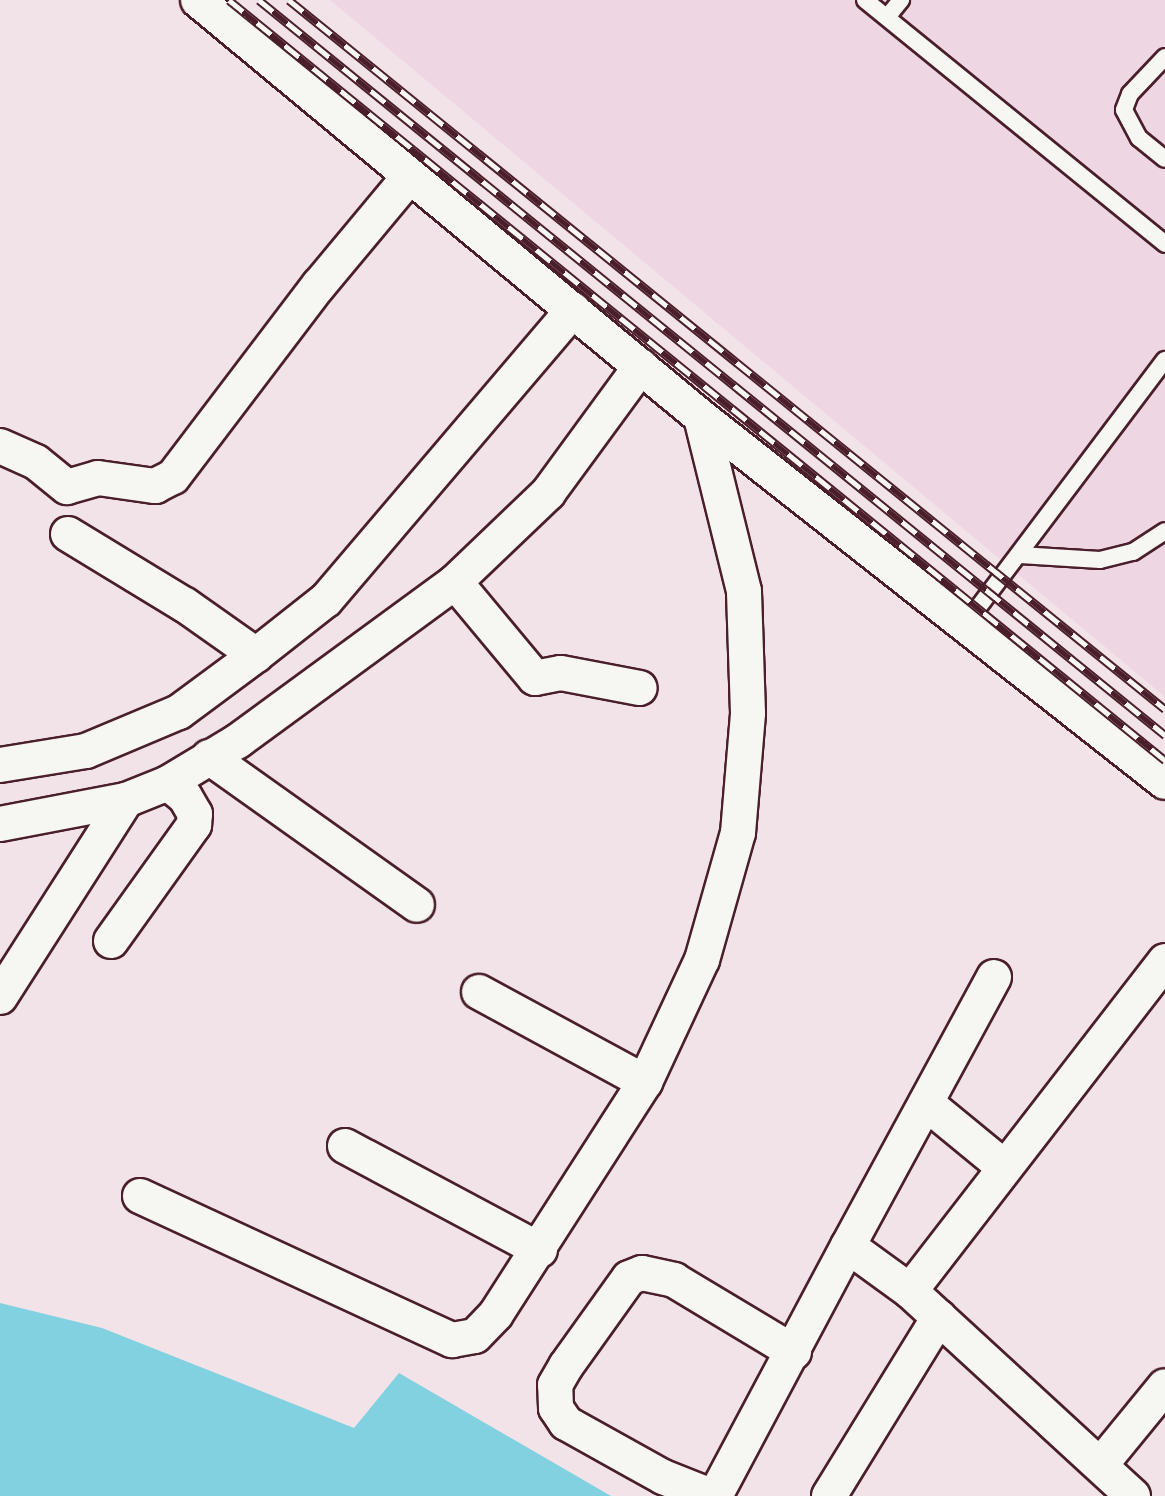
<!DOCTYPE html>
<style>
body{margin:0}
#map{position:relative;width:1165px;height:1496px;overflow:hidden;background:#f2e3e9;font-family:Pangolin,sans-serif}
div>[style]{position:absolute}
.built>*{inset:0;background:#efd6e3}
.water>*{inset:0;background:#82d1e0}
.roads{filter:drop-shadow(2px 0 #4a1f2b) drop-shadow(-2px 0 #4a1f2b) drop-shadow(0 2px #4a1f2b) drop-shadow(0 -2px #4a1f2b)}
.service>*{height:16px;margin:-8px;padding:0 8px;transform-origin:8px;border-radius:8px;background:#f6f6f2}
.minor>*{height:34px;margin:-17px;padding:0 17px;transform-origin:17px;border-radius:17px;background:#f6f6f2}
.rail>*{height:9px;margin-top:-4.5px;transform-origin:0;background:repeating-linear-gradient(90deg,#f6f6f2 0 18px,#4a1f2b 0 36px);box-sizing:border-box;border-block:2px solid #4a1f2b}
span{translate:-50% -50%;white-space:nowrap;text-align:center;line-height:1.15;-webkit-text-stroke:8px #f6f6f2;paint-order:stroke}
</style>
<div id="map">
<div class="built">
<div style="clip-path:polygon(330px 0,1165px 0,1165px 697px)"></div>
</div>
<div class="water">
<div style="clip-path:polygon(0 1303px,102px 1328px,354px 1428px,399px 1373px,611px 1496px,0 1496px)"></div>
</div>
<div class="roads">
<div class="service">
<div style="left:865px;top:0;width:387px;rotate:39.1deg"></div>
<div style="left:888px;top:16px;width:21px;rotate:-51deg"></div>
<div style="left:1165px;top:57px;width:51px;rotate:133.4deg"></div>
<div style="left:1130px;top:94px;width:17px;rotate:111deg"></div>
<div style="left:1124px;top:110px;width:32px;rotate:62deg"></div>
<div style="left:1139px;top:138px;width:33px;rotate:39deg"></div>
<div style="left:1020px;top:555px;width:80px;rotate:3.6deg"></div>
<div style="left:1100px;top:560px;width:34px;rotate:-14deg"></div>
<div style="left:1133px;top:552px;width:38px;rotate:-33deg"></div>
<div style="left:965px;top:625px;width:332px;rotate:-53deg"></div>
</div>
<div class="minor">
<div style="left:198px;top:0;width:653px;rotate:39.66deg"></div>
<div style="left:701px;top:417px;width:590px;rotate:38.19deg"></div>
<div style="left:0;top:446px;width:39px;rotate:24deg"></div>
<div style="left:36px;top:462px;width:40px;rotate:39deg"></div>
<div style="left:67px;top:487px;width:32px;rotate:-16deg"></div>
<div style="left:98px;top:478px;width:58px;rotate:8deg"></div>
<div style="left:155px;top:486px;width:20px;rotate:-27deg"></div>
<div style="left:173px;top:477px;width:241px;rotate:-52.8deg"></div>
<div style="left:319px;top:285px;width:141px;rotate:-50.2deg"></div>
<div style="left:68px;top:534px;width:137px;rotate:31.3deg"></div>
<div style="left:185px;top:605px;width:87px;rotate:35.2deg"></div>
<div style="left:455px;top:582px;width:125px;rotate:50.2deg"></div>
<div style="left:535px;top:678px;width:26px;rotate:-11deg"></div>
<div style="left:561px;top:673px;width:80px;rotate:10.8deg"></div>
<div style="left:209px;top:757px;width:255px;rotate:35.4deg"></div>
<div style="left:0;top:765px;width:87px;rotate:-9.2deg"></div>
<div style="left:86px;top:751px;width:101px;rotate:-22.8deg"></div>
<div style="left:179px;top:712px;width:96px;rotate:-36.5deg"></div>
<div style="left:256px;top:655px;width:89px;rotate:-38.2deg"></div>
<div style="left:326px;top:600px;width:381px;rotate:-49.6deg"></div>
<div style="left:0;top:824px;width:128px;rotate:-10.8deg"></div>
<div style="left:126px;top:800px;width:45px;rotate:-22deg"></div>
<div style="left:168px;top:783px;width:82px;rotate:-31deg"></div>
<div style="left:238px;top:741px;width:269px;rotate:-36.2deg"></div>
<div style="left:455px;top:582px;width:129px;rotate:-43.7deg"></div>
<div style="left:548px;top:493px;width:157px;rotate:-53.8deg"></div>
<div style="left:111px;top:941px;width:143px;rotate:-54.4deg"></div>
<div style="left:194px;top:825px;width:11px;rotate:-85deg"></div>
<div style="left:195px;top:814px;width:20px;rotate:-120deg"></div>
<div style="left:185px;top:797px;width:22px;rotate:-141deg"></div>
<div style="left:479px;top:992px;width:189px;rotate:28.5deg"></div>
<div style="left:0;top:997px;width:234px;rotate:-57.4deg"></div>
<div style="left:926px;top:1103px;width:102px;rotate:39.4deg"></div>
<div style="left:345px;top:1146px;width:221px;rotate:28.1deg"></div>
<div style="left:140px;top:1196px;width:344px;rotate:24.8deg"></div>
<div style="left:452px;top:1340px;width:23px;rotate:-10deg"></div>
<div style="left:475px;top:1336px;width:30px;rotate:-46deg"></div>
<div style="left:496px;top:1314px;width:276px;rotate:-57.3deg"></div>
<div style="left:645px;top:1082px;width:135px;rotate:-65deg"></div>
<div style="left:702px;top:960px;width:132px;rotate:-74.2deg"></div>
<div style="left:738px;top:833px;width:120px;rotate:-85.2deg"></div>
<div style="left:748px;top:713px;width:122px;rotate:-91.9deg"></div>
<div style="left:744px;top:591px;width:179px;rotate:-103.9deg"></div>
<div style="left:848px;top:1246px;width:306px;rotate:-61.5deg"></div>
<div style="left:910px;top:1291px;width:417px;rotate:-52.3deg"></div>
<div style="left:1102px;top:1463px;width:99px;rotate:-50.7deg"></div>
<div style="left:711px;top:1496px;width:52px;rotate:-158.4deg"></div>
<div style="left:663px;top:1477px;width:111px;rotate:-150.9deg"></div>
<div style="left:566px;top:1423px;width:18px;rotate:-124deg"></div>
<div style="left:556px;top:1408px;width:23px;rotate:-92deg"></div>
<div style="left:555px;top:1385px;width:22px;rotate:-60deg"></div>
<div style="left:566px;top:1366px;width:108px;rotate:-54.4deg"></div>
<div style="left:629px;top:1278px;width:14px;rotate:-21deg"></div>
<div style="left:642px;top:1273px;width:33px;rotate:12deg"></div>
<div style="left:674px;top:1280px;width:140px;rotate:31deg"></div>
<div style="left:715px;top:1496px;width:283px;rotate:-62deg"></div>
<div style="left:848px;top:1246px;width:77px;rotate:36deg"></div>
<div style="left:910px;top:1291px;width:303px;rotate:42.6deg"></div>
<div style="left:829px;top:1496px;width:210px;rotate:-58.4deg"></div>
</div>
</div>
<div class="rail">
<div style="left:229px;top:0;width:1206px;rotate:39.08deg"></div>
<div style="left:259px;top:0;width:1167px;rotate:39.05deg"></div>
<div style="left:289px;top:0;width:1127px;rotate:38.99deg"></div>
</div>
</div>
